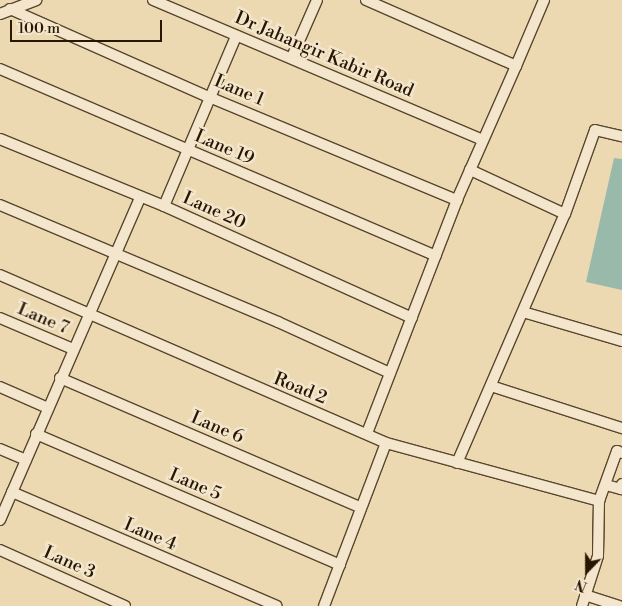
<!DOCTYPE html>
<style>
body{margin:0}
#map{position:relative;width:622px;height:606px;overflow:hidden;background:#ecd9b2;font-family:"Libre Bodoni",serif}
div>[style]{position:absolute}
.water>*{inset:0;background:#99baab}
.roads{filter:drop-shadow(1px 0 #58472c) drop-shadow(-1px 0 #58472c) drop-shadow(0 1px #58472c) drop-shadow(0 -1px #58472c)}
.street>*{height:10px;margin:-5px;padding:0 5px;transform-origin:5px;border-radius:5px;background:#f3e6cd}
span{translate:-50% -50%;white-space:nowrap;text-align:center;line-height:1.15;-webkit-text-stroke:5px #f3e6cd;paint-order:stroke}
.street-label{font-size:18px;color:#271600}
.north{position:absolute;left:562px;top:546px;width:50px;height:50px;-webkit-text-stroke:4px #f3e6cd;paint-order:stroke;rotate:202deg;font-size:14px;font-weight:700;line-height:20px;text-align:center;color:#271600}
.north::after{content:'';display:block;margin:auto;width:18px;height:22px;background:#271600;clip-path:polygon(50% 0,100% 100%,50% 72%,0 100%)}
.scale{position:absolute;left:10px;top:20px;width:152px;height:22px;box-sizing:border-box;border:2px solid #271600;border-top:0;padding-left:6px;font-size:15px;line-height:18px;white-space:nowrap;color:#271600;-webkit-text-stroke:4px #f3e6cd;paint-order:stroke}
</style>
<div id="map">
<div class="water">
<div style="clip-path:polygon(614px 158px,622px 159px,622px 290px,586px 282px)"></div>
</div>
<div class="roads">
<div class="street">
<div style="left:153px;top:0;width:358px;rotate:23deg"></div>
<div style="left:366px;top:0;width:164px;rotate:23.7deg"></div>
<div style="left:516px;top:66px;width:146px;rotate:113.8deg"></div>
<div style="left:457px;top:200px;width:250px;rotate:111.1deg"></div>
<div style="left:10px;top:9px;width:218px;rotate:23.9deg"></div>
<div style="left:209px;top:97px;width:269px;rotate:22.6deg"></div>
<div style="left:0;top:14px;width:39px;rotate:-21deg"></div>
<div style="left:292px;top:57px;width:62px;rotate:-66.3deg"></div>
<div style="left:516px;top:66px;width:72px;rotate:-67deg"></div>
<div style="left:0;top:69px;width:474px;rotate:23.2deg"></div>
<div style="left:0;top:139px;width:177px;rotate:22.2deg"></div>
<div style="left:164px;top:206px;width:272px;rotate:24.3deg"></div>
<div style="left:0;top:205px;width:302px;rotate:22.8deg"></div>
<div style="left:278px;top:322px;width:123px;rotate:24.5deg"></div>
<div style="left:164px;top:206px;width:185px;rotate:-67deg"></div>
<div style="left:565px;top:214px;width:89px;rotate:-70.3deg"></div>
<div style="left:595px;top:130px;width:28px;rotate:13deg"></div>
<div style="left:0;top:275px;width:421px;rotate:23.5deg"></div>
<div style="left:386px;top:443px;width:221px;rotate:15.2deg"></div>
<div style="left:523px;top:312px;width:103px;rotate:16.3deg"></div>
<div style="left:0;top:318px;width:79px;rotate:23deg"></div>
<div style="left:60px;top:378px;width:327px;rotate:23.3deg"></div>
<div style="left:491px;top:386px;width:138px;rotate:17.8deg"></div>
<div style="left:0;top:387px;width:52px;rotate:23.6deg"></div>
<div style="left:36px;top:434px;width:331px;rotate:23.3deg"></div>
<div style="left:0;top:449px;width:28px;rotate:23deg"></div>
<div style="left:457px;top:463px;width:271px;rotate:-66.6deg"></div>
<div style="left:565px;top:214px;width:105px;rotate:-155.1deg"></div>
<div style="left:606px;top:485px;width:16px;rotate:15deg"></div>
<div style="left:621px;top:489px;width:5px;rotate:-79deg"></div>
<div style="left:12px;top:492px;width:288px;rotate:23.3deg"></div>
<div style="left:0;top:520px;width:351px;rotate:-66.5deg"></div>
<div style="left:0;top:550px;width:137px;rotate:24.1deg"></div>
<div style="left:585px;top:595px;width:36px;rotate:18deg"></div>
<div style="left:324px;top:606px;width:174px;rotate:-69.2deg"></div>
<div style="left:582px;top:606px;width:52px;rotate:-72.3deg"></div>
<div style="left:598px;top:556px;width:55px;rotate:-89deg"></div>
<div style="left:599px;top:501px;width:53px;rotate:-70.2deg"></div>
<div style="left:617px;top:451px;width:5px;rotate:22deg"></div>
</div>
</div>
<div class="street-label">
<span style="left:324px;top:55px;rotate:23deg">Dr Jahangir Kabir Road</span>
<span style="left:239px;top:91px;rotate:23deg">Lane 1</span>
<span style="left:224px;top:148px;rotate:23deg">Lane 19</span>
<span style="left:214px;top:211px;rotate:24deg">Lane 20</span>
<span style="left:43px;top:319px;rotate:23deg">Lane 7</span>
<span style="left:300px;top:389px;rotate:22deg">Road 2</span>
<span style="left:217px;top:428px;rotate:23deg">Lane 6</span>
<span style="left:195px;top:485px;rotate:23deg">Lane 5</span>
<span style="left:150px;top:535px;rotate:23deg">Lane 4</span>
<span style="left:69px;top:563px;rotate:24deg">Lane 3</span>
</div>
<div class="north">N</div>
<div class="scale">100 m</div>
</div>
